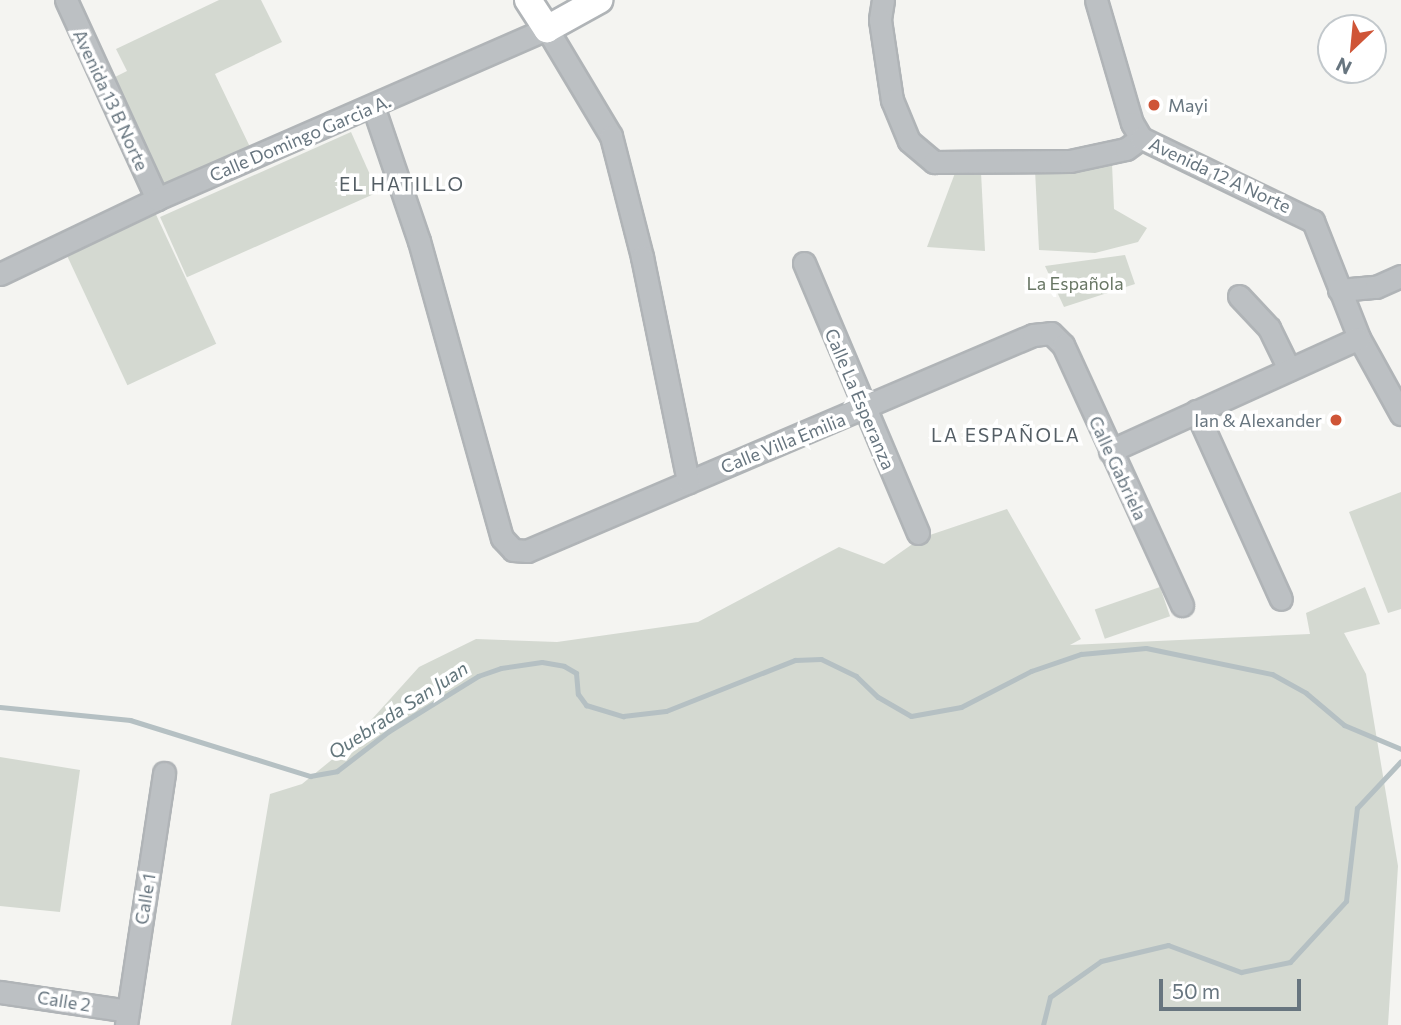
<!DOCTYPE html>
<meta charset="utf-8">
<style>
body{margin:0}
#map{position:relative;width:1401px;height:1025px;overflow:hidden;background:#f4f4f1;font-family:Commissioner,sans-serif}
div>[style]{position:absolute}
.green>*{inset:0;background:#d4d9d1;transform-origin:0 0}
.stream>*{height:5px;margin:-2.5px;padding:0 2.5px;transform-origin:2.5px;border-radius:2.5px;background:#b5c0c3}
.roads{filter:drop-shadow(2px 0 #b0b4b7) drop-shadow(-2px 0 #b0b4b7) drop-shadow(0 2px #b0b4b7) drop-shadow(0 -2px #b0b4b7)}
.minor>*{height:21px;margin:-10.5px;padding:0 10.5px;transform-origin:10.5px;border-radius:10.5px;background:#bcc0c3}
.major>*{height:26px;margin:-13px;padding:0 13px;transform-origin:13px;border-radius:13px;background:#fff}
.dots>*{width:19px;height:19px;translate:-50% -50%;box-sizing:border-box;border:4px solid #fff;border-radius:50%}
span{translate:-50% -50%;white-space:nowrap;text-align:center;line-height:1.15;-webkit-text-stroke:7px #fff;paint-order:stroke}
.street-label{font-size:18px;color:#67757f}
.poi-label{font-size:18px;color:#67757f}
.left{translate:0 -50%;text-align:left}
.right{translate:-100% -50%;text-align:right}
.park-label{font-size:18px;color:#697765}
.neighbourhood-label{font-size:19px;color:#545e65;letter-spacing:2px}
.water-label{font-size:19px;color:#63767c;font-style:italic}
.north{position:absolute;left:1317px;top:14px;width:70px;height:70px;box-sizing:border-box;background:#fff;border:2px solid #c2c8cc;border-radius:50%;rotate:206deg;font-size:19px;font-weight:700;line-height:28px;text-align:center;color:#67757f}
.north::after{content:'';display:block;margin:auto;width:24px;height:32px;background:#cf5537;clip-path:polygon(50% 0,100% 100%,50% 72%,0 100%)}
.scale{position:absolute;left:1159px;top:979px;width:142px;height:32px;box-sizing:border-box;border:4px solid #67757f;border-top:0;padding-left:9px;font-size:21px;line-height:24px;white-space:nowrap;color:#67757f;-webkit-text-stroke:5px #fff;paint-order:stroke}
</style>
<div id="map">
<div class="green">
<div style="clip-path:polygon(219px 0,261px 0,282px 42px,215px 74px,250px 147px,162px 189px,109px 80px,127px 71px,116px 49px)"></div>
<div style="left:351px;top:132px;width:66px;height:209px;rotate:66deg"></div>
<div style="clip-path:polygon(1112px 164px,1114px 209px,1147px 228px,1138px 242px,1095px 253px,1039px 250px,1035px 170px)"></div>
<div style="clip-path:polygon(981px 172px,985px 251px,927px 247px,955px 173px)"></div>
<div style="left:152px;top:206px;width:152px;height:98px;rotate:65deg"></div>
<div style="clip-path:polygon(1125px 255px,1135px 284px,1064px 307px,1045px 266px)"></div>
<div style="clip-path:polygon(1401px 492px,1401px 609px,1388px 613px,1349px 512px)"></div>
<div style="clip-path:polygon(1007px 509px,1081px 639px,1070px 645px,1310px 634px,1306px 613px,1365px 587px,1380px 624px,1344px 633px,1366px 674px,1398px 866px,1388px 1025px,231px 1025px,270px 794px,302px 784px,345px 749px,419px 667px,476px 639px,557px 642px,698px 622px,839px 547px,884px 564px,921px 538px)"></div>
<div style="left:1160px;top:587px;width:31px;height:69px;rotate:71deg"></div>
<div style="clip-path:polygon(0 757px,80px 770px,60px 912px,0 906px)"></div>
</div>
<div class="stream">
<div style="left:0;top:707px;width:131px;rotate:5.7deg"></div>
<div style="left:130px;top:720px;width:189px;rotate:17.3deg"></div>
<div style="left:310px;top:776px;width:27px;rotate:-10deg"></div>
<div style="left:337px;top:771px;width:66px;rotate:-37.6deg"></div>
<div style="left:389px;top:731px;width:105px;rotate:-31.7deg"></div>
<div style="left:478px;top:676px;width:24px;rotate:-19deg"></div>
<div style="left:501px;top:668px;width:41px;rotate:-8.3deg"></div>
<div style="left:542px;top:662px;width:22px;rotate:10deg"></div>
<div style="left:564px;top:666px;width:14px;rotate:30deg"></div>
<div style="left:576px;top:673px;width:21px;rotate:85deg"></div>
<div style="left:578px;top:694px;width:14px;rotate:54deg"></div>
<div style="left:586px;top:705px;width:39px;rotate:17deg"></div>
<div style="left:623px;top:716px;width:43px;rotate:-6.6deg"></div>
<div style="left:666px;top:711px;width:139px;rotate:-21.6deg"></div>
<div style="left:795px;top:660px;width:26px;rotate:-2deg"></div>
<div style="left:821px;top:659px;width:39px;rotate:26deg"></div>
<div style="left:856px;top:676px;width:30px;rotate:44deg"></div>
<div style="left:878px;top:697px;width:38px;rotate:30deg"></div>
<div style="left:911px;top:716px;width:51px;rotate:-10.2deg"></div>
<div style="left:961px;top:707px;width:79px;rotate:-27.2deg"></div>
<div style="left:1031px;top:671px;width:53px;rotate:-18.8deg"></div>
<div style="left:1081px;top:654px;width:65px;rotate:-5.3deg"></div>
<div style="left:1146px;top:648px;width:129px;rotate:11.7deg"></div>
<div style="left:1272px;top:674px;width:39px;rotate:29deg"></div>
<div style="left:1306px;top:693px;width:50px;rotate:40.1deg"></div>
<div style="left:1344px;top:725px;width:62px;rotate:22.8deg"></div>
<div style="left:1043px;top:1025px;width:29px;rotate:-76deg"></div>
<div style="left:1050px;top:997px;width:62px;rotate:-35.2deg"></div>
<div style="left:1101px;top:961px;width:69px;rotate:-13.4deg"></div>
<div style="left:1168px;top:945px;width:78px;rotate:20.3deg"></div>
<div style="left:1241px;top:972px;width:50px;rotate:-11.5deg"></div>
<div style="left:1290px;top:962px;width:83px;rotate:-47.4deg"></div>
<div style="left:1346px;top:901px;width:94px;rotate:-83.3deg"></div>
<div style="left:1357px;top:808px;width:64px;rotate:-46.9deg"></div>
</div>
<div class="roads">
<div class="minor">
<div style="left:66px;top:0;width:219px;rotate:65.4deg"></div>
<div style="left:883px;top:0;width:20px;rotate:99deg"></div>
<div style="left:880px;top:20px;width:81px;rotate:81.5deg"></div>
<div style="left:892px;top:100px;width:44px;rotate:67.5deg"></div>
<div style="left:909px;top:141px;width:33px;rotate:40deg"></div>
<div style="left:934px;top:162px;width:136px;rotate:-0.4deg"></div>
<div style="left:1070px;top:161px;width:57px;rotate:-12.1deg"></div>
<div style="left:1126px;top:149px;width:19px;rotate:-36deg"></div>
<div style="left:1096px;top:0;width:128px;rotate:73.7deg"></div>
<div style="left:1132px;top:123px;width:17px;rotate:59deg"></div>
<div style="left:1141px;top:138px;width:191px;rotate:25.8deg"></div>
<div style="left:1313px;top:221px;width:126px;rotate:68.5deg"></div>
<div style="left:1359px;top:338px;width:87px;rotate:61.1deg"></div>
<div style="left:373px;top:106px;width:143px;rotate:71.2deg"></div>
<div style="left:419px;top:241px;width:308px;rotate:74.4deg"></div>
<div style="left:502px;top:538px;width:16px;rotate:47deg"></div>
<div style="left:513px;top:550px;width:14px;rotate:4deg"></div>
<div style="left:527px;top:551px;width:550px;rotate:-23.12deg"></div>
<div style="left:1033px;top:335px;width:18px;rotate:-6deg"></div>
<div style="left:1051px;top:333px;width:17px;rotate:45deg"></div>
<div style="left:1063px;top:345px;width:286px;rotate:65.4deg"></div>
<div style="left:804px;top:263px;width:293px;rotate:67.1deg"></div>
<div style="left:0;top:274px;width:174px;rotate:-25.5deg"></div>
<div style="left:157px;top:199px;width:425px;rotate:-23.6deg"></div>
<div style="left:547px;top:29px;width:125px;rotate:59.1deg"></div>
<div style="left:611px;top:136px;width:125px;rotate:75.6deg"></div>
<div style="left:642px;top:257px;width:230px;rotate:78.4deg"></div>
<div style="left:1339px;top:290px;width:37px;rotate:-5deg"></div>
<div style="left:1376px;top:287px;width:27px;rotate:-24deg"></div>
<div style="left:1239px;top:296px;width:44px;rotate:46.8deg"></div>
<div style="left:1269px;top:328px;width:46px;rotate:64deg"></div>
<div style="left:1196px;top:411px;width:206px;rotate:65.7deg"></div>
<div style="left:1110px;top:451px;width:273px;rotate:-24.4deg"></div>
<div style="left:0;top:992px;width:129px;rotate:8.4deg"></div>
<div style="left:126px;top:1025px;width:255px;rotate:-81.4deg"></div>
</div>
<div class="major">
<div style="left:528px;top:0;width:35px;rotate:57deg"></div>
<div style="left:547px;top:29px;width:60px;rotate:-29.1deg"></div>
</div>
</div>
<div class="dots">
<div style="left:1154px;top:105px;background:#cf5537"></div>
<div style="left:1336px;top:420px;background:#cf5537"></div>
</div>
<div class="street-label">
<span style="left:111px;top:100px;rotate:65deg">Avenida 13 B Norte</span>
<span style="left:300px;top:138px;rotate:-23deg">Calle Domingo Garcia A.</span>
<span style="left:1220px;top:175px;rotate:25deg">Avenida 12 A Norte</span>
<span style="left:860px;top:399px;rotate:67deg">Calle La Esperanza</span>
<span style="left:783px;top:443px;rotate:-22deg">Calle Villa Emilia</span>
<span style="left:1118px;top:468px;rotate:65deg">Calle Gabriela</span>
<span style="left:145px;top:899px;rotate:-81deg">Calle 1</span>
<span style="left:64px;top:1001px;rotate:9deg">Calle 2</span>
</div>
<div class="poi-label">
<span class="left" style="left:1168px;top:105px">Mayi</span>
<span class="right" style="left:1322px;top:420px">Ian &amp; Alexander</span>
</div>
<div class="park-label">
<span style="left:1075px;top:283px">La Española</span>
</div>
<div class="neighbourhood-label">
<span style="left:402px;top:184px">EL HATILLO</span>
<span style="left:1006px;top:435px">LA ESPAÑOLA</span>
</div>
<div class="water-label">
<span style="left:398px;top:710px;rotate:-33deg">Quebrada San Juan</span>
</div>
<div class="north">N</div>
<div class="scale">50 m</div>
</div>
